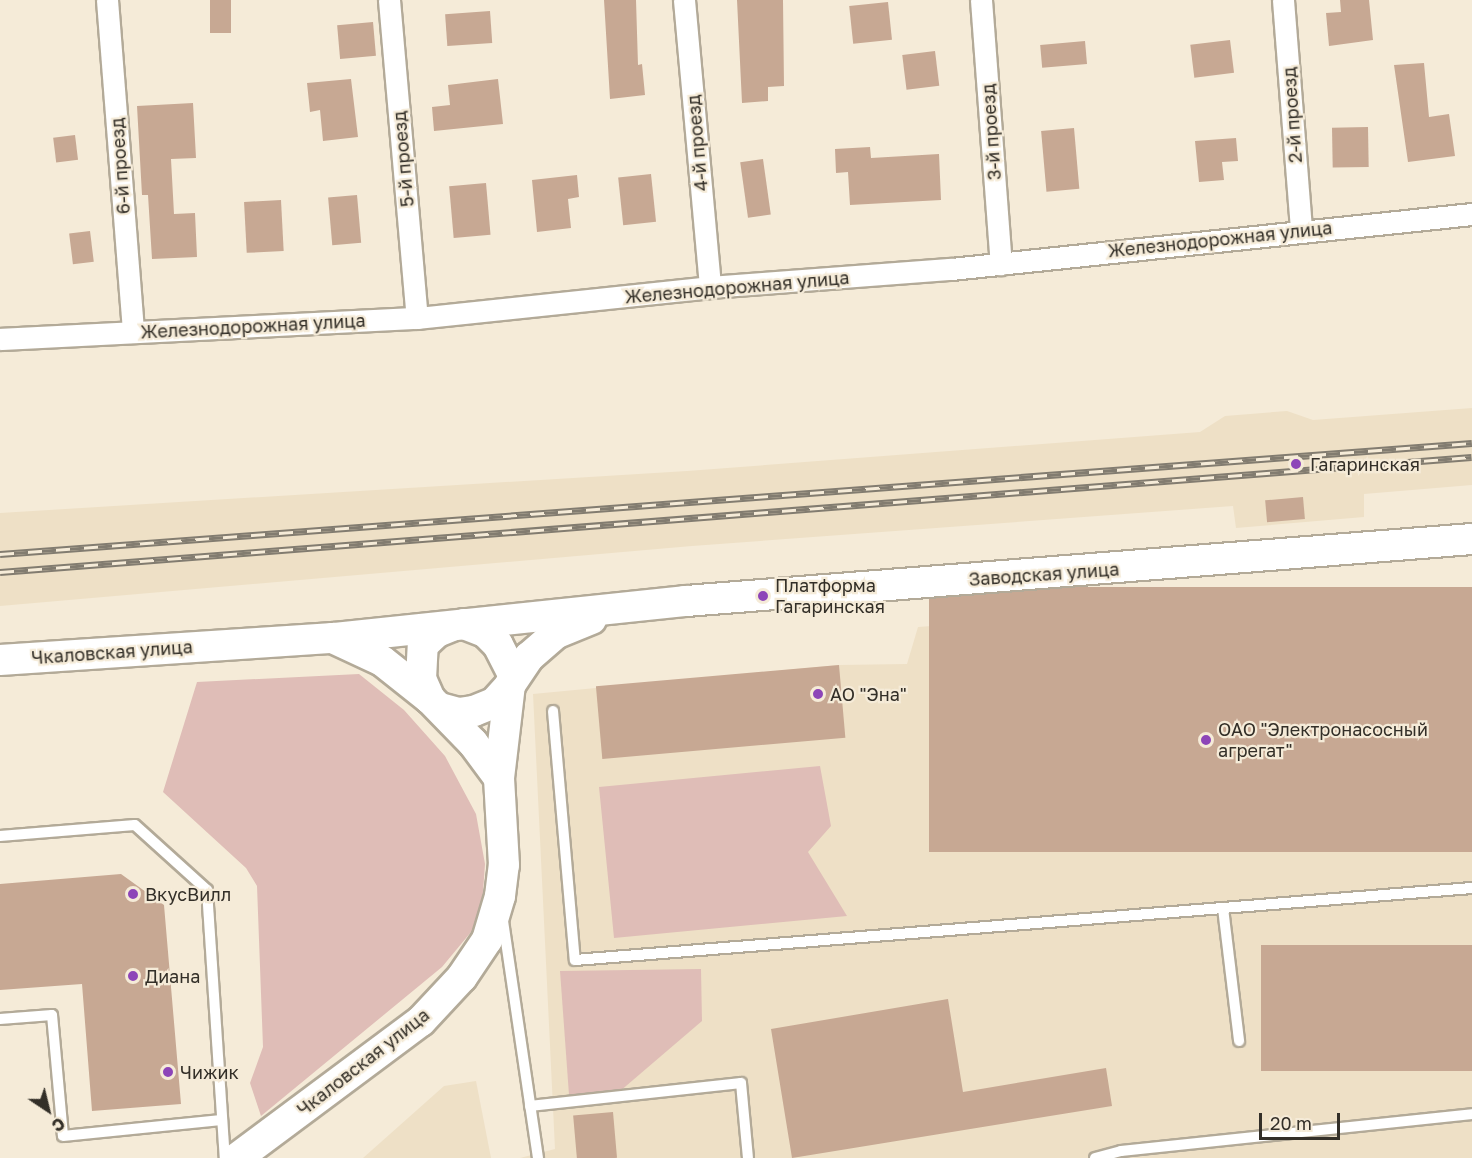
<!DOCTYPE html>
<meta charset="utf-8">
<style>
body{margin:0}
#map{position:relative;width:1472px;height:1158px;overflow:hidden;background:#f5ebd8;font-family:"Golos Text",sans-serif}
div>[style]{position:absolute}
.built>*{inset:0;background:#eee0c6}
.green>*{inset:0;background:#dfbdb7}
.building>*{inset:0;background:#c7a893;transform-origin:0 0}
.roads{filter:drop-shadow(2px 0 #b3aa98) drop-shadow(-2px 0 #b3aa98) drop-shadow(0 2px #b3aa98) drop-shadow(0 -2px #b3aa98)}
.lane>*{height:10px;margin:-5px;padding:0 5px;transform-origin:5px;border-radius:5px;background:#fff}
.street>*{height:21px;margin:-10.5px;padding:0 10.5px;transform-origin:10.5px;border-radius:10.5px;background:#fff}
.secondary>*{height:30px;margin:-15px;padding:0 15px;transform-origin:15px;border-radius:15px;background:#fff}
.rail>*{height:7px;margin-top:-3.5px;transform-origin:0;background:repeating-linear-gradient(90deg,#f5ebd8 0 14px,#827c70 0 28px);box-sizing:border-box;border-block:2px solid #827c70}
.dots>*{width:16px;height:16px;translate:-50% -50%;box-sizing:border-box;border:3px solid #f5ebd8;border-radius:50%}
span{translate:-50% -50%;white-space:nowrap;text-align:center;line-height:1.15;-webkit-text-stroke:4.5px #f5ebd8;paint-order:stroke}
.street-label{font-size:18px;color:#332f28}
.poi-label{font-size:18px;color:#332f28}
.left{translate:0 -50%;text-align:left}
.north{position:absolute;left:18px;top:1080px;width:60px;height:60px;-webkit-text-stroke:4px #f5ebd8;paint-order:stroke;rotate:145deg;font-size:16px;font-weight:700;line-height:24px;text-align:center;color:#332f28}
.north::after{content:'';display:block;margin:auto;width:21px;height:27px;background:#332f28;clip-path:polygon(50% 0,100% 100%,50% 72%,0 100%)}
.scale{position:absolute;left:1259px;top:1113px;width:81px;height:27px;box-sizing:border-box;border:3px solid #332f28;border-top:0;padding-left:8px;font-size:18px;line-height:21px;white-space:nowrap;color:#332f28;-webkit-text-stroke:4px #f5ebd8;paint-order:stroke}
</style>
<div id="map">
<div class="built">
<div style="clip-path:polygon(1472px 408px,1472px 485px,1364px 494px,1364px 517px,1236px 528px,1233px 506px,692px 546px,0 606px,0 513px,687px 471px,1200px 432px,1225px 416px,1287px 411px,1313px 420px)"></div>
<div style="clip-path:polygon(1472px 587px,1472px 1158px,520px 1158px,555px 1149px,533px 694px,839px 665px,907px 664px,918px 627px)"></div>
<div style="clip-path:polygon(476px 1081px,491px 1158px,363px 1158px,444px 1086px)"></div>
</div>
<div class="green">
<div style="clip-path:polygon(359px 674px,404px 710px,445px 756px,476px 814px,485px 864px,481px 920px,442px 967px,261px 1116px,250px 1083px,263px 1047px,257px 886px,246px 868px,163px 792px,197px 682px)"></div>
<div style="clip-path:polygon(820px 766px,831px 826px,808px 852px,847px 916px,614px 938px,599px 787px)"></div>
<div style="clip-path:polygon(701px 969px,702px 1021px,619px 1092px,569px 1095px,560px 971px)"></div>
</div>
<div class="building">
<div style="left:210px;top:0;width:21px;height:33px"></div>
<div style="clip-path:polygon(604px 0,636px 0,638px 65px,642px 64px,645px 95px,610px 99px)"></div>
<div style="clip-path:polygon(737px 0,783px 0,784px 86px,768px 87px,768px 101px,742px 103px)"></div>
<div style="clip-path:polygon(1340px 0,1369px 0,1373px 40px,1329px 46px,1326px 13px,1341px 12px)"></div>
<div style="left:888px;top:2px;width:38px;height:39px;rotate:84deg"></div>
<div style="left:490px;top:11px;width:32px;height:45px;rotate:86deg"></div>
<div style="left:373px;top:22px;width:34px;height:36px;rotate:85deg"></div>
<div style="left:1230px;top:40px;width:33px;height:40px;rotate:83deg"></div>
<div style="left:1085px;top:41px;width:23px;height:45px;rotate:85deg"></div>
<div style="left:935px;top:51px;width:35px;height:33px;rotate:83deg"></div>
<div style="clip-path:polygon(1424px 63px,1429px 117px,1449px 114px,1455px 156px,1408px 162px,1394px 65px)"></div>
<div style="clip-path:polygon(351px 79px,358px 137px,323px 141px,320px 110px,310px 112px,307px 83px)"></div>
<div style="clip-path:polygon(498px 79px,503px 124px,434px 131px,432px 107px,450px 105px,448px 85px)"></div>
<div style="clip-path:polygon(193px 103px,196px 158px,171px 159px,174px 214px,195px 213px,197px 257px,152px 259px,148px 195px,142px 195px,137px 106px)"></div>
<div style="left:1368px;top:127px;width:40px;height:36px;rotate:89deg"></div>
<div style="left:1074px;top:128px;width:61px;height:33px;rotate:85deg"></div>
<div style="left:75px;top:135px;width:25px;height:22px;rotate:83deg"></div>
<div style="clip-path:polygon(1236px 138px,1238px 161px,1222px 162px,1224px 180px,1199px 182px,1195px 141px)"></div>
<div style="clip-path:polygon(870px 147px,871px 158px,939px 154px,941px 200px,850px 205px,848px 172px,836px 173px,835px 149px)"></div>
<div style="left:763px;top:159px;width:56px;height:23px;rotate:82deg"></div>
<div style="left:651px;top:174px;width:48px;height:33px;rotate:84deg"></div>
<div style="clip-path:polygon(577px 175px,579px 197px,568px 199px,571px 228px,537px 232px,532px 180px)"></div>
<div style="left:486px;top:183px;width:52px;height:37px;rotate:85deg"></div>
<div style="left:357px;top:195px;width:48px;height:29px;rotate:85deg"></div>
<div style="left:281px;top:200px;width:51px;height:37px;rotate:87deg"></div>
<div style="left:90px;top:231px;width:31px;height:21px;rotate:83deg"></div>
<div style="left:1303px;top:497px;width:22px;height:38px;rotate:85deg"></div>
<div style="left:1472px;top:587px;width:265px;height:543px;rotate:90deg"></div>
<div style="left:839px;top:665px;width:73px;height:244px;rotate:85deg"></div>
<div style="clip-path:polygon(121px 874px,164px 905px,181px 1104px,92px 1111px,82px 984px,0 990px,0 884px)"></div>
<div style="left:1472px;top:945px;width:126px;height:211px;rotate:90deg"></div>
<div style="clip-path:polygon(948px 999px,963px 1092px,1106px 1068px,1112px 1106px,792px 1158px,771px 1029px)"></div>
<div style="left:613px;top:1112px;width:46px;height:40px;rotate:85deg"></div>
</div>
<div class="roads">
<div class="lane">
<div style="left:553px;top:711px;width:250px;rotate:85deg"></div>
<div style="left:575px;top:960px;width:900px;rotate:-4.59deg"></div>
<div style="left:0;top:836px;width:135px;rotate:-4.7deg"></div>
<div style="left:135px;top:825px;width:97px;rotate:42.1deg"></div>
<div style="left:207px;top:890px;width:269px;rotate:86.2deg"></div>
<div style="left:1223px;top:908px;width:134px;rotate:83.1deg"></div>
<div style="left:503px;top:921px;width:240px;rotate:81.6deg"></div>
<div style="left:0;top:1019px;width:52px;rotate:-4.4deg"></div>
<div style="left:52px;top:1015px;width:121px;rotate:84.8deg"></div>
<div style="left:63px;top:1136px;width:159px;rotate:-5.8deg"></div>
<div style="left:530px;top:1106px;width:212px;rotate:-6.2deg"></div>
<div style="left:741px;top:1083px;width:75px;rotate:84.7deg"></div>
<div style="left:1095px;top:1158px;width:27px;rotate:-15deg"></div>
<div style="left:1121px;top:1151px;width:353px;rotate:-6deg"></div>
</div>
<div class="street">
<div style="left:107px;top:0;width:333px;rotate:85.5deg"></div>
<div style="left:389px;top:0;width:319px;rotate:85deg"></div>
<div style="left:684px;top:0;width:288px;rotate:84.8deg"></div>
<div style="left:981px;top:0;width:265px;rotate:85.7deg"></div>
<div style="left:1283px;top:0;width:230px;rotate:85.5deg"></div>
<div style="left:0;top:339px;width:418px;rotate:-2.9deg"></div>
<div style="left:417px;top:318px;width:295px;rotate:-6deg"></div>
<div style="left:710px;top:287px;width:242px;rotate:-4.3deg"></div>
<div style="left:951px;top:269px;width:524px;rotate:-6.03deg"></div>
</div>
<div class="secondary">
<div style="left:464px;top:624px;width:22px;rotate:21deg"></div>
<div style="left:485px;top:632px;width:18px;rotate:45deg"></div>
<div style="left:498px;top:645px;width:34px;rotate:63deg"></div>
<div style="left:0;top:660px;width:334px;rotate:-3.8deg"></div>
<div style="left:430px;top:699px;width:22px;rotate:-114deg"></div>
<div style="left:421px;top:679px;width:34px;rotate:-87deg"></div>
<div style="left:423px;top:645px;width:19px;rotate:-43deg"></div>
<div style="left:437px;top:632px;width:16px;rotate:-22deg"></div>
<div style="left:440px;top:708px;width:20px;rotate:15deg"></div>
<div style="left:459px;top:713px;width:15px;rotate:-8deg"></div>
<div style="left:474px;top:711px;width:22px;rotate:-22deg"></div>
<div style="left:494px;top:703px;width:24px;rotate:-48deg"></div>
<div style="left:499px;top:778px;width:44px;rotate:-126.6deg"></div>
<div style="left:473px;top:743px;width:62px;rotate:-134.3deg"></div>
<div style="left:430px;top:699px;width:61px;rotate:-141.6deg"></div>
<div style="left:382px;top:661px;width:54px;rotate:-154.9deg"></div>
<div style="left:333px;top:638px;width:355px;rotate:-6deg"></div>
<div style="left:686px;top:601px;width:788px;rotate:-4.51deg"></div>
<div style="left:237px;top:1158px;width:229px;rotate:-36.7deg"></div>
<div style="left:421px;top:1021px;width:60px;rotate:-47deg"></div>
<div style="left:462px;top:977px;width:45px;rotate:-56deg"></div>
<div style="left:487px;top:940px;width:46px;rotate:-73.5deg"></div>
<div style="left:500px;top:896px;width:31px;rotate:-83deg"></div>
<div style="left:504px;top:865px;width:87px;rotate:-93.3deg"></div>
<div style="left:499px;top:778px;width:94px;rotate:-83.3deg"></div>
<div style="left:510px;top:685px;width:34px;rotate:-56deg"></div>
<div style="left:529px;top:657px;width:37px;rotate:-41deg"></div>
<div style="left:557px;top:633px;width:37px;rotate:-22deg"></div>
</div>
</div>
<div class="rail">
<div style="left:0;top:554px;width:1476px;rotate:-4.31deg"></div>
<div style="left:0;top:572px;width:1476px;rotate:-4.47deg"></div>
</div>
<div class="dots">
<div style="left:1296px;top:464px;background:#8d45b8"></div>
<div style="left:763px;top:596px;background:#8d45b8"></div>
<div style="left:818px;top:694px;background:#8d45b8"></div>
<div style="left:1206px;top:740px;background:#8d45b8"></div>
<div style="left:133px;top:894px;background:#8d45b8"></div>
<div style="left:133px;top:976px;background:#8d45b8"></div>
<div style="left:168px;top:1072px;background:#8d45b8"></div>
</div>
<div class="street-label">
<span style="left:1292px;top:115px;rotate:-94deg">2-й проезд</span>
<span style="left:991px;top:132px;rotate:-94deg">3-й проезд</span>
<span style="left:697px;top:143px;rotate:-95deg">4-й проезд</span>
<span style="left:403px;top:159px;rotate:-95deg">5-й проезд</span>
<span style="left:120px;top:166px;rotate:-94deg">6-й проезд</span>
<span style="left:1220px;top:239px;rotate:-6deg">Железнодорожная улица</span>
<span style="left:737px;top:287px;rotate:-5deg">Железнодорожная улица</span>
<span style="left:253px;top:326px;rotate:-3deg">Железнодорожная улица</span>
<span style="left:1044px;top:574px;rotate:-4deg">Заводская улица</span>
<span style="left:112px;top:652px;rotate:-4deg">Чкаловская улица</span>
<span style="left:363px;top:1062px;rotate:-38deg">Чкаловская улица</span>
</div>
<div class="poi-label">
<span class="left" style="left:1310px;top:464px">Гагаринская</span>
<span class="left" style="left:775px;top:596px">Платформа<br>Гагаринская</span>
<span class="left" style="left:830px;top:694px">АО "Эна"</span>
<span class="left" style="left:1218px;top:740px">ОАО "Электронасосный<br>агрегат"</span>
<span class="left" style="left:145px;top:894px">ВкусВилл</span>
<span class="left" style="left:145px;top:976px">Диана</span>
<span class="left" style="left:180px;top:1072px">Чижик</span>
</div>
<div class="north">С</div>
<div class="scale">20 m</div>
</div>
